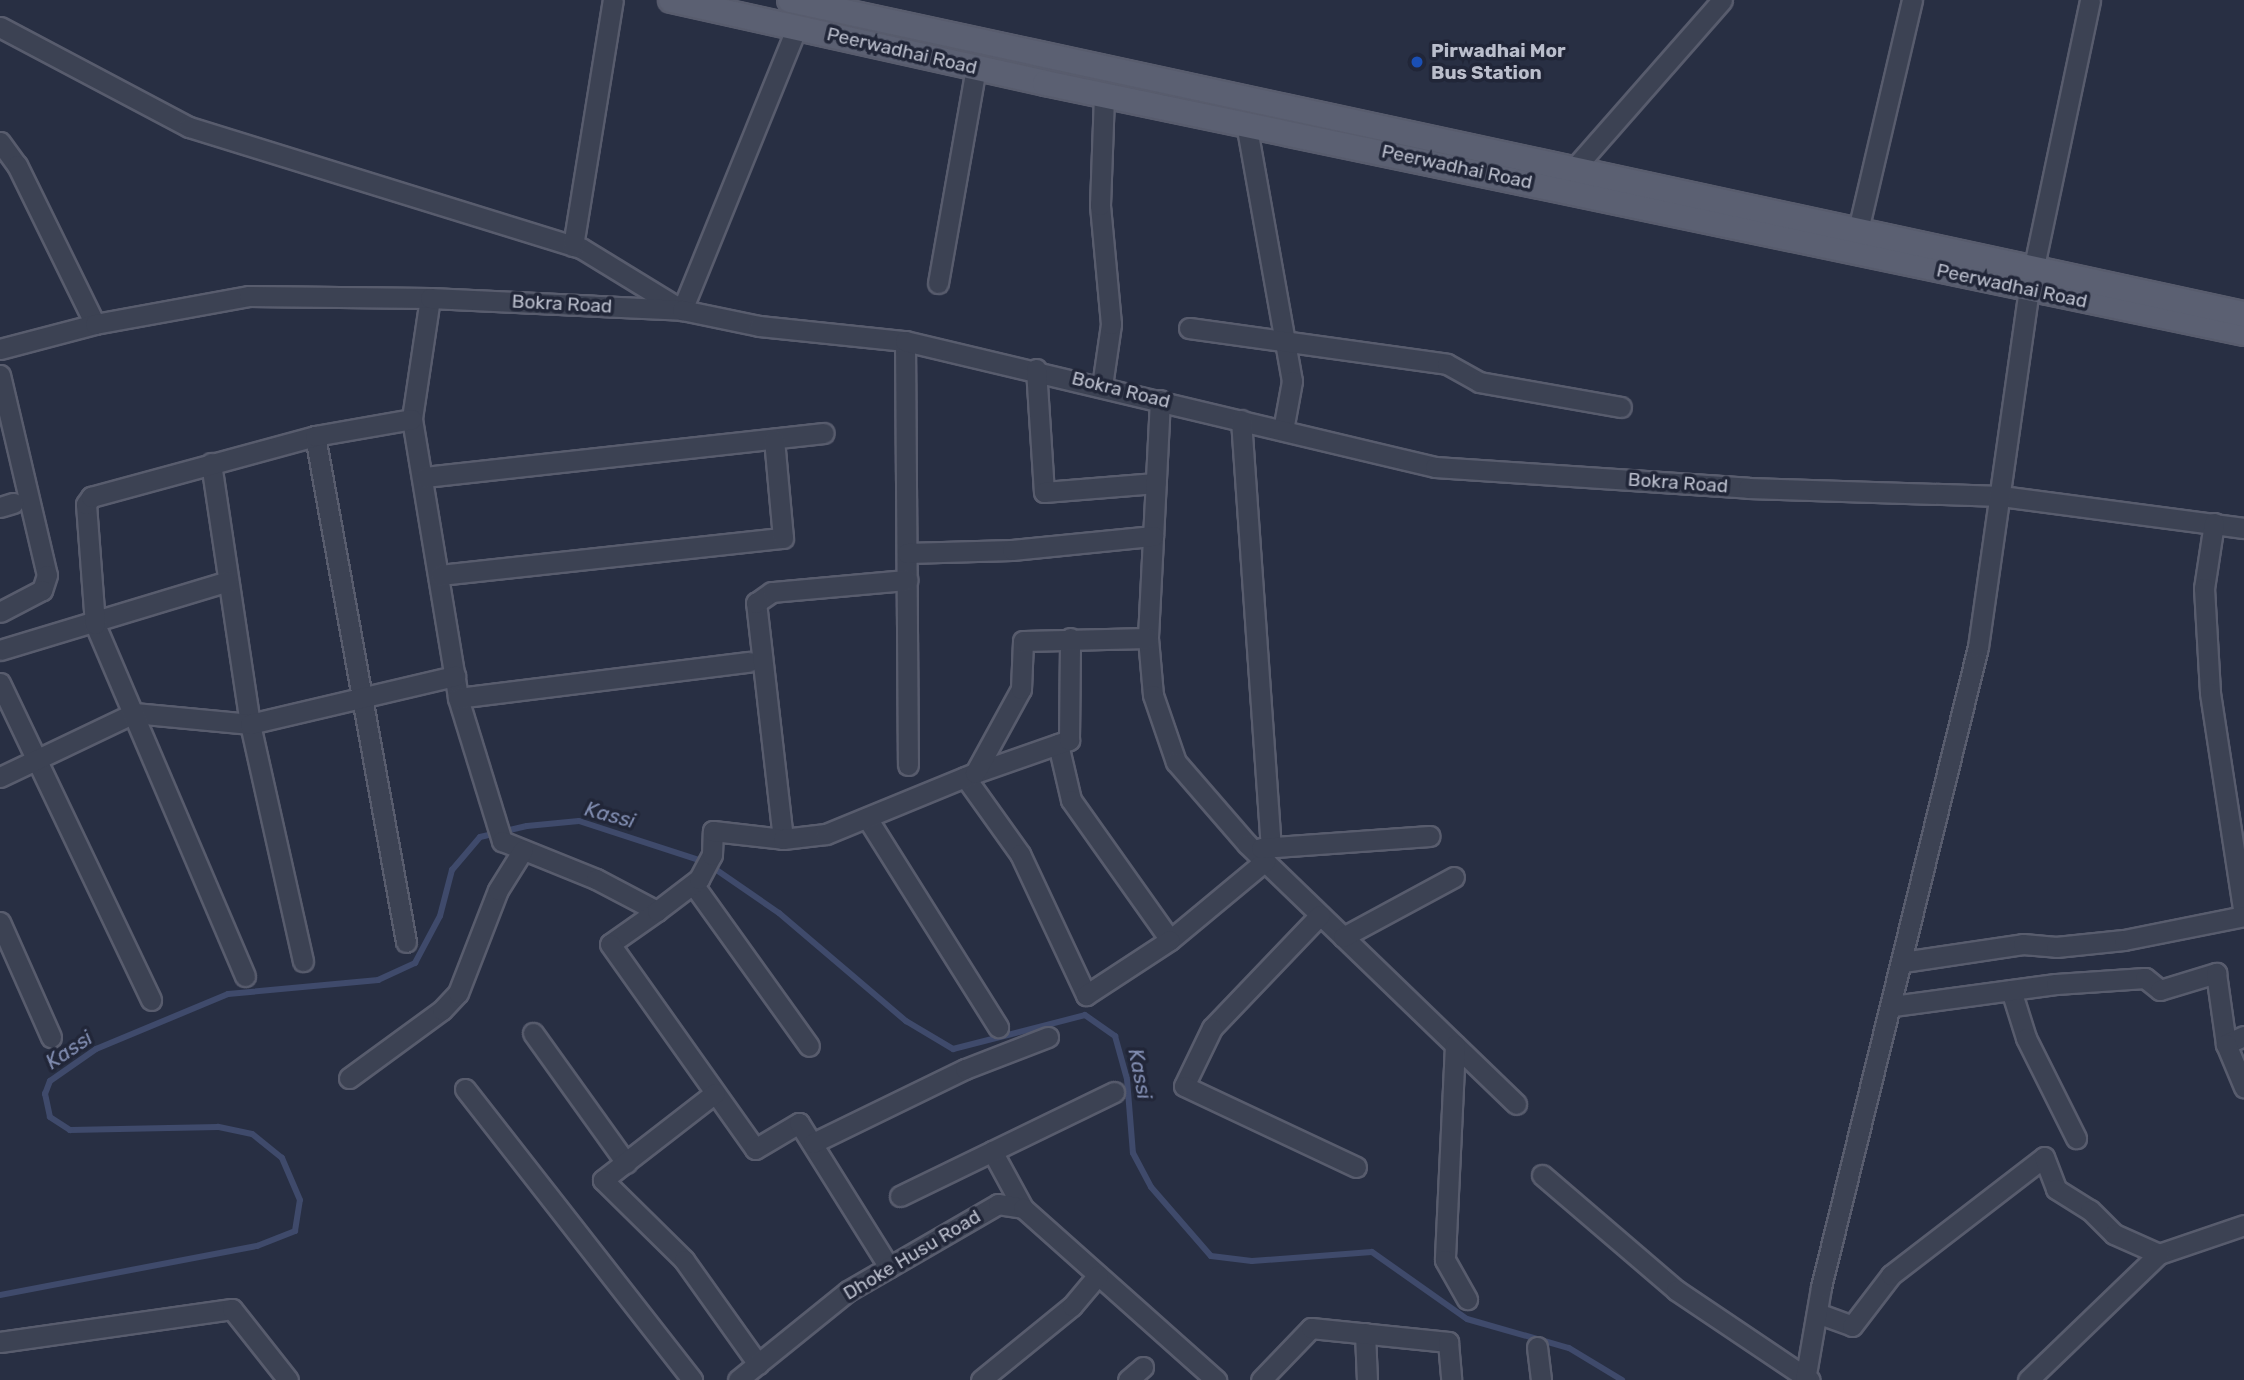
<!DOCTYPE html>
<style>
body{margin:0}
#map{position:relative;width:2244px;height:1380px;overflow:hidden;background:#282f43;font-family:Rubik,sans-serif}
div>[style]{position:absolute}
.stream>*{height:6px;margin:-3px;padding:0 3px;transform-origin:3px;border-radius:3px;background:#3f4a6b}
.roads{filter:drop-shadow(2px 0 #585c6d) drop-shadow(-2px 0 #585c6d) drop-shadow(0 2px #585c6d) drop-shadow(0 -2px #585c6d)}
.minor>*{height:19px;margin:-9.5px;padding:0 9.5px;transform-origin:9.5px;border-radius:9.5px;background:#3c4253}
.major>*{height:24px;margin:-12px;padding:0 12px;transform-origin:12px;border-radius:12px;background:#5b6072}
.dots>*{width:19px;height:19px;translate:-50% -50%;box-sizing:border-box;border:4px solid #212638;border-radius:50%}
span{translate:-50% -50%;white-space:nowrap;text-align:center;line-height:1.15;-webkit-text-stroke:7px #212638;paint-order:stroke}
.street-label{font-size:19px;color:#babecc}
.poi-label{font-size:19px;color:#babecc;font-weight:700}
.left{translate:0 -50%;text-align:left}
.water-label{font-size:21px;color:#828eb2;font-style:italic}
</style>
<div id="map">
<div class="stream">
<div style="left:0;top:1295px;width:262px;rotate:-10.8deg"></div>
<div style="left:257px;top:1246px;width:41px;rotate:-21.5deg"></div>
<div style="left:295px;top:1231px;width:31px;rotate:-81deg"></div>
<div style="left:300px;top:1200px;width:46px;rotate:-113.2deg"></div>
<div style="left:282px;top:1158px;width:38px;rotate:-141deg"></div>
<div style="left:252px;top:1134px;width:35px;rotate:-168deg"></div>
<div style="left:218px;top:1127px;width:148px;rotate:178.8deg"></div>
<div style="left:70px;top:1130px;width:24px;rotate:-147deg"></div>
<div style="left:50px;top:1117px;width:24px;rotate:-102deg"></div>
<div style="left:45px;top:1094px;width:14px;rotate:-69deg"></div>
<div style="left:50px;top:1081px;width:56px;rotate:-34.8deg"></div>
<div style="left:96px;top:1049px;width:143px;rotate:-22.6deg"></div>
<div style="left:228px;top:994px;width:151px;rotate:-5.3deg"></div>
<div style="left:378px;top:980px;width:41px;rotate:-24.7deg"></div>
<div style="left:415px;top:963px;width:53px;rotate:-62deg"></div>
<div style="left:440px;top:916px;width:48px;rotate:-75.4deg"></div>
<div style="left:452px;top:870px;width:43px;rotate:-49.7deg"></div>
<div style="left:480px;top:837px;width:48px;rotate:-13.2deg"></div>
<div style="left:527px;top:826px;width:52px;rotate:-5.5deg"></div>
<div style="left:579px;top:821px;width:133px;rotate:18deg"></div>
<div style="left:705px;top:862px;width:90px;rotate:34.6deg"></div>
<div style="left:779px;top:913px;width:167px;rotate:40.4deg"></div>
<div style="left:906px;top:1021px;width:55px;rotate:30.8deg"></div>
<div style="left:953px;top:1049px;width:136px;rotate:-14.4deg"></div>
<div style="left:1085px;top:1015px;width:37px;rotate:35deg"></div>
<div style="left:1115px;top:1036px;width:45px;rotate:74.4deg"></div>
<div style="left:1127px;top:1079px;width:74px;rotate:85.4deg"></div>
<div style="left:1133px;top:1153px;width:38px;rotate:62deg"></div>
<div style="left:1151px;top:1187px;width:91px;rotate:49deg"></div>
<div style="left:1211px;top:1256px;width:41px;rotate:7deg"></div>
<div style="left:1252px;top:1261px;width:120px;rotate:-4.3deg"></div>
<div style="left:1372px;top:1252px;width:116px;rotate:35.2deg"></div>
<div style="left:1467px;top:1319px;width:106px;rotate:15.9deg"></div>
<div style="left:1569px;top:1348px;width:62px;rotate:31.1deg"></div>
</div>
<div class="roads">
<div class="minor">
<div style="left:0;top:27px;width:214px;rotate:27.9deg"></div>
<div style="left:189px;top:127px;width:410px;rotate:17.2deg"></div>
<div style="left:581px;top:248px;width:119px;rotate:31.5deg"></div>
<div style="left:682px;top:310px;width:305px;rotate:-67.9deg"></div>
<div style="left:1246px;top:123px;width:262px;rotate:79.9deg"></div>
<div style="left:1292px;top:381px;width:50px;rotate:100.4deg"></div>
<div style="left:0;top:142px;width:29px;rotate:54deg"></div>
<div style="left:17px;top:165px;width:177px;rotate:63.9deg"></div>
<div style="left:1572px;top:171px;width:227px;rotate:-48.7deg"></div>
<div style="left:1855px;top:243px;width:250px;rotate:-76.8deg"></div>
<div style="left:573px;top:246px;width:249px;rotate:-80.8deg"></div>
<div style="left:938px;top:283px;width:219px;rotate:-80deg"></div>
<div style="left:430px;top:298px;width:122px;rotate:98.5deg"></div>
<div style="left:412px;top:419px;width:283px;rotate:80.6deg"></div>
<div style="left:458px;top:698px;width:150px;rotate:72.9deg"></div>
<div style="left:502px;top:841px;width:101px;rotate:22deg"></div>
<div style="left:596px;top:879px;width:69px;rotate:27.7deg"></div>
<div style="left:657px;top:911px;width:57px;rotate:144.9deg"></div>
<div style="left:610px;top:944px;width:251px;rotate:54.7deg"></div>
<div style="left:755px;top:1149px;width:51px;rotate:-30.6deg"></div>
<div style="left:799px;top:1123px;width:170px;rotate:58deg"></div>
<div style="left:1189px;top:328px;width:260px;rotate:7.9deg"></div>
<div style="left:1447px;top:364px;width:37px;rotate:29deg"></div>
<div style="left:1479px;top:382px;width:144px;rotate:10deg"></div>
<div style="left:905px;top:341px;width:424px;rotate:89.6deg"></div>
<div style="left:0;top:349px;width:98px;rotate:-14.7deg"></div>
<div style="left:95px;top:324px;width:157px;rotate:-10.3deg"></div>
<div style="left:249px;top:296px;width:181px;rotate:0.6deg"></div>
<div style="left:430px;top:298px;width:252px;rotate:2.7deg"></div>
<div style="left:682px;top:310px;width:79px;rotate:11.7deg"></div>
<div style="left:759px;top:326px;width:147px;rotate:5.9deg"></div>
<div style="left:905px;top:341px;width:545px;rotate:13.37deg"></div>
<div style="left:1435px;top:467px;width:314px;rotate:3.8deg"></div>
<div style="left:1748px;top:488px;width:253px;rotate:1.8deg"></div>
<div style="left:2001px;top:496px;width:245px;rotate:7.5deg"></div>
<div style="left:1036px;top:369px;width:123px;rotate:86.3deg"></div>
<div style="left:1044px;top:492px;width:112px;rotate:-4.6deg"></div>
<div style="left:0;top:375px;width:205px;rotate:76.8deg"></div>
<div style="left:47px;top:575px;width:16px;rotate:108deg"></div>
<div style="left:42px;top:590px;width:47px;rotate:152.4deg"></div>
<div style="left:1102px;top:386px;width:63px;rotate:-81.7deg"></div>
<div style="left:1111px;top:324px;width:120px;rotate:-95.3deg"></div>
<div style="left:1100px;top:205px;width:110px;rotate:-87.9deg"></div>
<div style="left:1160px;top:400px;width:238px;rotate:92.9deg"></div>
<div style="left:1148px;top:638px;width:57px;rotate:85deg"></div>
<div style="left:1153px;top:695px;width:71px;rotate:71.1deg"></div>
<div style="left:1176px;top:762px;width:108px;rotate:49.1deg"></div>
<div style="left:1247px;top:844px;width:374px;rotate:44deg"></div>
<div style="left:1241px;top:420px;width:426px;rotate:86deg"></div>
<div style="left:315px;top:436px;width:514px;rotate:79.8deg"></div>
<div style="left:211px;top:463px;width:264px;rotate:81.5deg"></div>
<div style="left:250px;top:724px;width:243px;rotate:77.4deg"></div>
<div style="left:425px;top:477px;width:401px;rotate:-6.3deg"></div>
<div style="left:0;top:507px;width:14px;rotate:-17deg"></div>
<div style="left:2214px;top:523px;width:66px;rotate:98.7deg"></div>
<div style="left:2204px;top:588px;width:105px;rotate:86.7deg"></div>
<div style="left:2210px;top:693px;width:225px;rotate:81.3deg"></div>
<div style="left:907px;top:553px;width:105px;rotate:-1.6deg"></div>
<div style="left:1012px;top:550px;width:142px;rotate:-5.7deg"></div>
<div style="left:440px;top:575px;width:345px;rotate:-6.2deg"></div>
<div style="left:783px;top:538px;width:99px;rotate:-95.2deg"></div>
<div style="left:0;top:650px;width:238px;rotate:-16.8deg"></div>
<div style="left:0;top:683px;width:351px;rotate:64.5deg"></div>
<div style="left:458px;top:698px;width:293px;rotate:-7.1deg"></div>
<div style="left:1058px;top:744px;width:57px;rotate:76.9deg"></div>
<div style="left:1071px;top:800px;width:171px;rotate:54.7deg"></div>
<div style="left:1170px;top:940px;width:124px;rotate:-39.7deg"></div>
<div style="left:975px;top:773px;width:100px;rotate:-19.3deg"></div>
<div style="left:1069px;top:740px;width:102px;rotate:-89.4deg"></div>
<div style="left:0;top:777px;width:148px;rotate:-25.5deg"></div>
<div style="left:134px;top:713px;width:117px;rotate:5.4deg"></div>
<div style="left:250px;top:724px;width:211px;rotate:-13.2deg"></div>
<div style="left:965px;top:777px;width:95px;rotate:54.5deg"></div>
<div style="left:1020px;top:854px;width:156px;rotate:64.9deg"></div>
<div style="left:1086px;top:995px;width:100px;rotate:-33.2deg"></div>
<div style="left:867px;top:818px;width:247px;rotate:57.9deg"></div>
<div style="left:783px;top:839px;width:238px;rotate:-96.5deg"></div>
<div style="left:756px;top:603px;width:19px;rotate:-35deg"></div>
<div style="left:772px;top:592px;width:136px;rotate:-5.1deg"></div>
<div style="left:1261px;top:848px;width:169px;rotate:-4.1deg"></div>
<div style="left:693px;top:884px;width:199px;rotate:54.4deg"></div>
<div style="left:657px;top:911px;width:53px;rotate:-37.3deg"></div>
<div style="left:699px;top:879px;width:27px;rotate:-62deg"></div>
<div style="left:712px;top:855px;width:24px;rotate:-88deg"></div>
<div style="left:713px;top:831px;width:70px;rotate:6.5deg"></div>
<div style="left:783px;top:839px;width:43px;rotate:-6.6deg"></div>
<div style="left:826px;top:834px;width:161px;rotate:-22.3deg"></div>
<div style="left:975px;top:773px;width:96px;rotate:-61.3deg"></div>
<div style="left:1021px;top:689px;width:48px;rotate:-87.6deg"></div>
<div style="left:1023px;top:641px;width:125px;rotate:-1.4deg"></div>
<div style="left:1320px;top:915px;width:156px;rotate:133.7deg"></div>
<div style="left:1212px;top:1028px;width:64px;rotate:115.8deg"></div>
<div style="left:1184px;top:1086px;width:190px;rotate:25.2deg"></div>
<div style="left:0;top:922px;width:126px;rotate:66.1deg"></div>
<div style="left:1343px;top:937px;width:126px;rotate:-28.4deg"></div>
<div style="left:1903px;top:962px;width:121px;rotate:-8.5deg"></div>
<div style="left:2023px;top:944px;width:33px;rotate:5deg"></div>
<div style="left:2056px;top:947px;width:68px;rotate:-5.9deg"></div>
<div style="left:2124px;top:940px;width:122px;rotate:-11.3deg"></div>
<div style="left:245px;top:976px;width:383px;rotate:-113.1deg"></div>
<div style="left:95px;top:624px;width:120px;rotate:-94.3deg"></div>
<div style="left:86px;top:504px;width:9px;rotate:-54deg"></div>
<div style="left:91px;top:497px;width:232px;rotate:-15.2deg"></div>
<div style="left:315px;top:436px;width:98px;rotate:-9.9deg"></div>
<div style="left:2011px;top:990px;width:50px;rotate:72.6deg"></div>
<div style="left:2026px;top:1038px;width:112px;rotate:63.4deg"></div>
<div style="left:1893px;top:1006px;width:164px;rotate:-7.7deg"></div>
<div style="left:2056px;top:984px;width:89px;rotate:-3.9deg"></div>
<div style="left:2145px;top:978px;width:19px;rotate:39deg"></div>
<div style="left:2160px;top:990px;width:59px;rotate:-16.9deg"></div>
<div style="left:2216px;top:973px;width:72px;rotate:82deg"></div>
<div style="left:533px;top:1033px;width:160px;rotate:54.4deg"></div>
<div style="left:2244px;top:1036px;width:20px;rotate:156deg"></div>
<div style="left:2226px;top:1044px;width:47px;rotate:67.3deg"></div>
<div style="left:1455px;top:1045px;width:215px;rotate:92.7deg"></div>
<div style="left:1445px;top:1260px;width:45px;rotate:60.6deg"></div>
<div style="left:349px;top:1078px;width:115px;rotate:-36.2deg"></div>
<div style="left:442px;top:1010px;width:23px;rotate:-47deg"></div>
<div style="left:458px;top:993px;width:110px;rotate:-68.8deg"></div>
<div style="left:498px;top:890px;width:47px;rotate:-58deg"></div>
<div style="left:465px;top:1089px;width:369px;rotate:52deg"></div>
<div style="left:715px;top:1093px;width:142px;rotate:142.2deg"></div>
<div style="left:603px;top:1180px;width:114px;rotate:44.6deg"></div>
<div style="left:684px;top:1260px;width:128px;rotate:54.6deg"></div>
<div style="left:813px;top:1143px;width:169px;rotate:-26deg"></div>
<div style="left:965px;top:1069px;width:89px;rotate:-21.1deg"></div>
<div style="left:992px;top:1151px;width:65px;rotate:61.5deg"></div>
<div style="left:1542px;top:1175px;width:177px;rotate:40.6deg"></div>
<div style="left:1676px;top:1290px;width:161px;rotate:33.9deg"></div>
<div style="left:900px;top:1196px;width:238px;rotate:-25.9deg"></div>
<div style="left:1817px;top:1313px;width:37px;rotate:20deg"></div>
<div style="left:1852px;top:1326px;width:64px;rotate:-52.6deg"></div>
<div style="left:1891px;top:1275px;width:193px;rotate:-37.6deg"></div>
<div style="left:2044px;top:1157px;width:34px;rotate:69deg"></div>
<div style="left:2056px;top:1189px;width:40px;rotate:32deg"></div>
<div style="left:2090px;top:1210px;width:34px;rotate:45deg"></div>
<div style="left:2114px;top:1234px;width:49px;rotate:24deg"></div>
<div style="left:2159px;top:1254px;width:90px;rotate:-18.8deg"></div>
<div style="left:1365px;top:1333px;width:47px;rotate:87.6deg"></div>
<div style="left:0;top:1342px;width:234px;rotate:-8.1deg"></div>
<div style="left:232px;top:1309px;width:90px;rotate:51.7deg"></div>
<div style="left:1537px;top:1347px;width:33px;rotate:83deg"></div>
<div style="left:738px;top:1380px;width:141px;rotate:-39deg"></div>
<div style="left:848px;top:1291px;width:173px;rotate:-30.1deg"></div>
<div style="left:998px;top:1204px;width:25px;rotate:9deg"></div>
<div style="left:1023px;top:1208px;width:259px;rotate:41.7deg"></div>
<div style="left:981px;top:1380px;width:117px;rotate:-39.1deg"></div>
<div style="left:1072px;top:1306px;width:40px;rotate:-50deg"></div>
<div style="left:1128px;top:1380px;width:20px;rotate:-41deg"></div>
<div style="left:1261px;top:1380px;width:72px;rotate:-46.1deg"></div>
<div style="left:1311px;top:1328px;width:138px;rotate:5.8deg"></div>
<div style="left:1448px;top:1342px;width:38px;rotate:85deg"></div>
<div style="left:1805px;top:1380px;width:94px;rotate:-80.2deg"></div>
<div style="left:1821px;top:1287px;width:659px;rotate:-76.22deg"></div>
<div style="left:1978px;top:647px;width:361px;rotate:-81.9deg"></div>
<div style="left:2029px;top:290px;width:296px;rotate:-78.1deg"></div>
<div style="left:2028px;top:1380px;width:182px;rotate:-43.9deg"></div>
</div>
<div class="major">
<div style="left:671px;top:0;width:383px;rotate:12.5deg"></div>
<div style="left:1045px;top:83px;width:1225px;rotate:11.78deg"></div>
<div style="left:790px;top:0;width:1488px;rotate:12.19deg"></div>
</div>
</div>
<div class="dots">
<div style="left:1417px;top:62px;background:#1a4fb4"></div>
</div>
<div class="street-label">
<span style="left:902px;top:51px;rotate:13deg">Peerwadhai Road</span>
<span style="left:1457px;top:167px;rotate:12deg">Peerwadhai Road</span>
<span style="left:2012px;top:286px;rotate:12deg">Peerwadhai Road</span>
<span style="left:562px;top:304px;rotate:3deg">Bokra Road</span>
<span style="left:1121px;top:390px;rotate:14deg">Bokra Road</span>
<span style="left:1678px;top:483px;rotate:4deg">Bokra Road</span>
<span style="left:912px;top:1255px;rotate:-31deg">Dhoke Husu Road</span>
</div>
<div class="poi-label">
<span class="left" style="left:1431px;top:62px">Pirwadhai Mor<br>Bus Station</span>
</div>
<div class="water-label">
<span style="left:610px;top:815px;rotate:15deg">Kassi</span>
<span style="left:69px;top:1050px;rotate:-34deg">Kassi</span>
<span style="left:1140px;top:1074px;rotate:79deg">Kassi</span>
</div>
</div>
